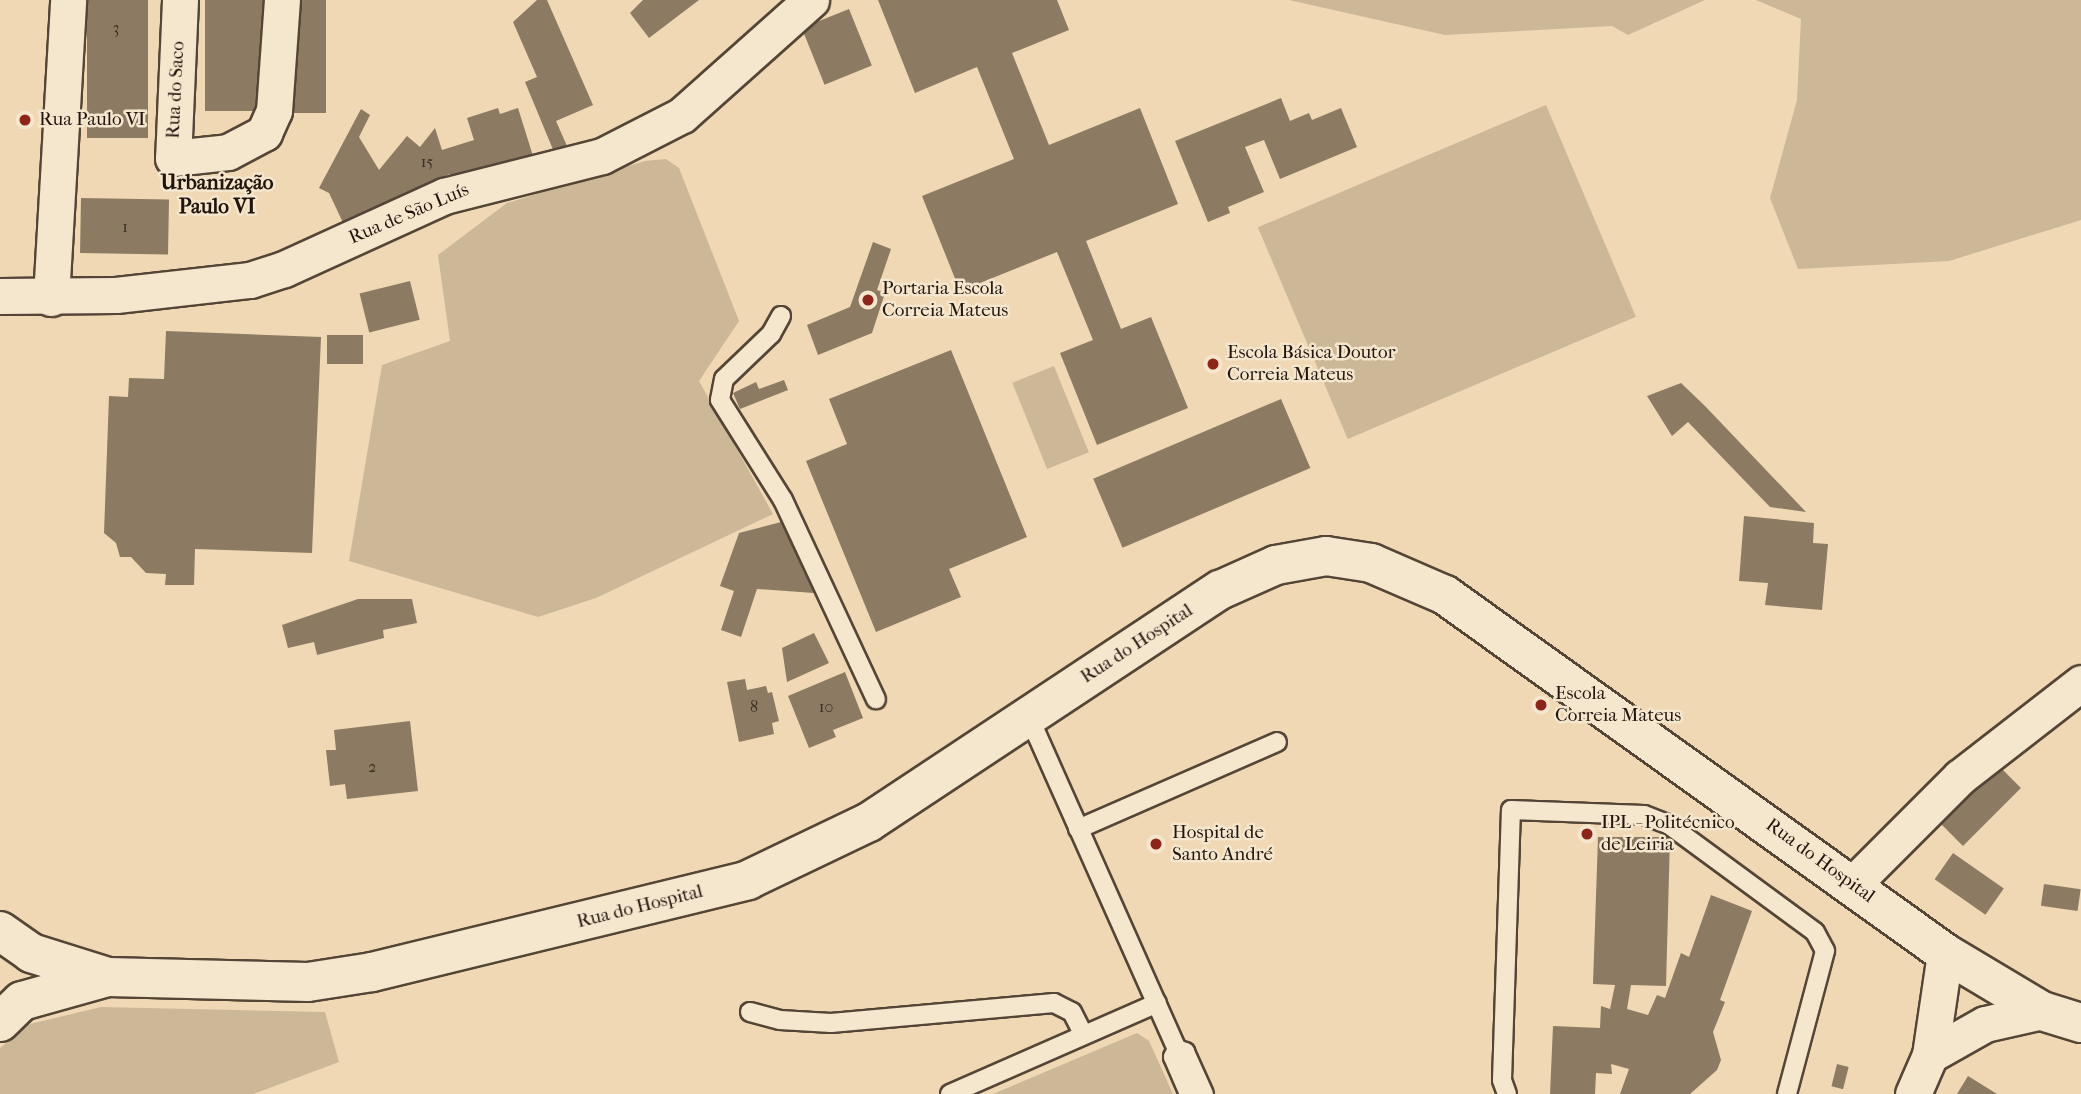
<!DOCTYPE html>
<meta charset="utf-8">
<style>
body{margin:0}
#map{position:relative;width:2081px;height:1094px;overflow:hidden;background:#efd8b3;font-family:"IM FELL French Canon",serif}
div>[style]{position:absolute}
.green>*{inset:0;background:#ccb797;transform-origin:0 0}
.building>*{inset:0;background:#8c7a63;transform-origin:0 0}
.roads{filter:drop-shadow(2px 0 #544536) drop-shadow(-2px 0 #544536) drop-shadow(0 2px #544536) drop-shadow(0 -2px #544536)}
.lane>*{height:18px;margin:-9px;padding:0 9px;transform-origin:9px;border-radius:9px;background:#f5e6ce}
.street>*{height:35px;margin:-17.5px;padding:0 17.5px;transform-origin:17.5px;border-radius:17.5px;background:#f5e6ce}
.secondary>*{height:38px;margin:-19px;padding:0 19px;transform-origin:19px;border-radius:19px;background:#f5e6ce}
.dots>*{width:19px;height:19px;translate:-50% -50%;box-sizing:border-box;border:4px solid #f5e6ce;border-radius:50%}
span{translate:-50% -50%;white-space:nowrap;text-align:center;line-height:1.15;-webkit-text-stroke:5px #f5e6ce;paint-order:stroke}
.number-label{font-size:16px;color:#3b2e22}
.number-label span{-webkit-text-stroke-width:0}
.street-label{font-size:19px;color:#20140c}
.poi-label{font-size:19px;color:#20140c}
.left{translate:0 -50%;text-align:left}
.neighbourhood-label{font-size:21px;color:#20140c;font-weight:700}
</style>
<div id="map">
<div class="green">
<div style="clip-path:polygon(1289px 0,1705px 0,1628px 35px,1612px 26px,1445px 35px)"></div>
<div style="clip-path:polygon(1756px 0,2081px 0,2081px 220px,1949px 261px,1798px 269px,1770px 198px,1797px 100px,1801px 19px)"></div>
<div style="left:1546px;top:105px;width:230px;height:313px;rotate:67deg"></div>
<div style="clip-path:polygon(666px 159px,679px 168px,739px 321px,699px 381px,773px 514px,596px 598px,538px 617px,349px 561px,382px 365px,450px 341px,438px 255px,507px 203px,645px 161px)"></div>
<div style="left:1054px;top:366px;width:93px;height:45px;rotate:68deg"></div>
<div style="clip-path:polygon(101px 1007px,325px 1012px,339px 1062px,253px 1094px,0 1094px,0 1048px,30px 1024px)"></div>
<div style="clip-path:polygon(1137px 1033px,1149px 1041px,1173px 1094px,993px 1094px)"></div>
</div>
<div class="building">
<div style="left:87px;top:0;width:61px;height:138px"></div>
<div style="left:205px;top:0;width:61px;height:111px"></div>
<div style="left:294px;top:0;width:32px;height:113px"></div>
<div style="clip-path:polygon(537px 0,547px 0,593px 105px,556px 121px,567px 146px,554px 152px,525px 82px,537px 77px,513px 22px)"></div>
<div style="clip-path:polygon(643px 0,699px 0,649px 38px,630px 13px)"></div>
<div style="clip-path:polygon(878px 0,1057px 0,1069px 30px,1012px 53px,1049px 145px,1140px 108px,1178px 204px,1086px 241px,1121px 329px,1151px 317px,1188px 408px,1097px 445px,1060px 353px,1093px 340px,1057px 252px,960px 291px,922px 196px,1014px 159px,977px 67px,915px 93px)"></div>
<div style="left:849px;top:9px;width:61px;height:51px;rotate:68deg"></div>
<div style="clip-path:polygon(1281px 98px,1290px 121px,1309px 113px,1312px 120px,1341px 108px,1357px 147px,1280px 179px,1264px 140px,1245px 147px,1264px 192px,1228px 207px,1230px 213px,1208px 222px,1175px 141px)"></div>
<div style="clip-path:polygon(498px 108px,500px 114px,518px 108px,533px 156px,452px 182px,450px 174px,428px 183px,431px 190px,346px 229px,329px 193px,319px 188px,361px 109px,370px 115px,359px 137px,379px 170px,407px 136px,420px 147px,435px 128px,442px 150px,474px 140px,467px 118px)"></div>
<div style="left:81px;top:198px;width:88px;height:55px;rotate:1deg"></div>
<div style="clip-path:polygon(873px 242px,891px 249px,877px 290px,885px 293px,872px 333px,818px 355px,807px 325px,850px 307px)"></div>
<div style="left:410px;top:281px;width:40px;height:52px;rotate:76deg"></div>
<div style="clip-path:polygon(166px 331px,321px 337px,312px 553px,195px 549px,194px 585px,165px 585px,166px 574px,146px 573px,131px 557px,120px 557px,116px 543px,104px 533px,109px 396px,128px 397px,129px 378px,164px 379px)"></div>
<div style="left:327px;top:335px;width:36px;height:29px"></div>
<div style="clip-path:polygon(951px 350px,1027px 537px,949px 569px,961px 597px,876px 632px,806px 461px,847px 444px,829px 399px)"></div>
<div style="clip-path:polygon(784px 380px,788px 390px,740px 409px,733px 393px,756px 382px,759px 389px)"></div>
<div style="clip-path:polygon(1681px 383px,1705px 406px,1806px 512px,1770px 507px,1688px 422px,1672px 436px,1647px 396px)"></div>
<div style="left:1281px;top:399px;width:75px;height:204px;rotate:67deg"></div>
<div style="clip-path:polygon(1744px 516px,1814px 523px,1813px 543px,1828px 544px,1822px 610px,1765px 605px,1768px 583px,1739px 581px)"></div>
<div style="clip-path:polygon(781px 522px,814px 593px,757px 589px,741px 637px,721px 630px,734px 591px,720px 586px,739px 533px)"></div>
<div style="clip-path:polygon(358px 599px,412px 599px,417px 623px,383px 630px,384px 638px,317px 655px,314px 642px,288px 648px,282px 625px)"></div>
<div style="clip-path:polygon(814px 633px,829px 663px,787px 682px,782px 648px)"></div>
<div style="clip-path:polygon(845px 672px,863px 718px,833px 730px,836px 737px,809px 748px,788px 696px)"></div>
<div style="clip-path:polygon(745px 679px,747px 690px,766px 686px,768px 693px,772px 692px,779px 721px,772px 723px,774px 734px,739px 742px,727px 682px)"></div>
<div style="clip-path:polygon(410px 721px,418px 791px,347px 799px,345px 784px,330px 786px,326px 750px,336px 750px,334px 730px)"></div>
<div style="left:1999px;top:766px;width:31px;height:82px;rotate:45deg"></div>
<div style="clip-path:polygon(1598px 837px,1670px 837px,1666px 986px,1631px 985px,1627px 1009px,1648px 1015px,1657px 995px,1665px 998px,1681px 953px,1689px 957px,1711px 895px,1752px 911px,1720px 1000px,1725px 1002px,1713px 1032px,1721px 1060px,1717px 1070px,1690px 1094px,1620px 1094px,1629px 1069px,1611px 1064px,1612px 1074px,1596px 1073px,1595px 1094px,1550px 1094px,1553px 1026px,1600px 1028px,1601px 1006px,1610px 1009px,1615px 985px,1593px 984px)"></div>
<div style="left:1953px;top:853px;width:62px;height:32px;rotate:35deg"></div>
<div style="left:2044px;top:884px;width:37px;height:22px;rotate:8deg"></div>
<div style="left:1837px;top:1064px;width:12px;height:23px;rotate:14deg"></div>
<div style="clip-path:polygon(1968px 1076px,1997px 1094px,1957px 1094px)"></div>
</div>
<div class="roads">
<div class="lane">
<div style="left:781px;top:316px;width:21px;rotate:119deg"></div>
<div style="left:771px;top:334px;width:65px;rotate:136.2deg"></div>
<div style="left:724px;top:379px;width:21px;rotate:101deg"></div>
<div style="left:720px;top:400px;width:118px;rotate:57.8deg"></div>
<div style="left:783px;top:500px;width:220px;rotate:65deg"></div>
<div style="left:1029px;top:717px;width:363px;rotate:66deg"></div>
<div style="left:1177px;top:1049px;width:9px;rotate:21deg"></div>
<div style="left:1185px;top:1052px;width:46px;rotate:65.7deg"></div>
<div style="left:1078px;top:829px;width:217px;rotate:-23.6deg"></div>
<div style="left:750px;top:1012px;width:31px;rotate:15deg"></div>
<div style="left:780px;top:1020px;width:51px;rotate:3.4deg"></div>
<div style="left:831px;top:1023px;width:224px;rotate:-5.1deg"></div>
<div style="left:1054px;top:1003px;width:20px;rotate:27deg"></div>
<div style="left:1072px;top:1012px;width:25px;rotate:63deg"></div>
<div style="left:1177px;top:1049px;width:9px;rotate:117deg"></div>
<div style="left:1173px;top:1057px;width:40px;rotate:66.6deg"></div>
<div style="left:950px;top:1094px;width:226px;rotate:-23.7deg"></div>
<div style="left:1507px;top:1094px;width:15px;rotate:-110deg"></div>
<div style="left:1502px;top:1080px;width:270px;rotate:-88.1deg"></div>
<div style="left:1511px;top:810px;width:133px;rotate:2.2deg"></div>
<div style="left:1644px;top:815px;width:26px;rotate:21deg"></div>
<div style="left:1668px;top:824px;width:182px;rotate:36.3deg"></div>
<div style="left:1815px;top:932px;width:21px;rotate:62deg"></div>
<div style="left:1825px;top:951px;width:148px;rotate:104.9deg"></div>
</div>
<div class="street">
<div style="left:180px;top:0;width:158px;rotate:92.5deg"></div>
<div style="left:173px;top:158px;width:55px;rotate:-6.2deg"></div>
<div style="left:228px;top:152px;width:41px;rotate:-27.8deg"></div>
<div style="left:264px;top:133px;width:24px;rotate:-66deg"></div>
<div style="left:274px;top:111px;width:111px;rotate:-85.9deg"></div>
<div style="left:0;top:296px;width:116px;rotate:-0.5deg"></div>
<div style="left:116px;top:295px;width:135px;rotate:-6.4deg"></div>
<div style="left:250px;top:280px;width:36px;rotate:-18deg"></div>
<div style="left:284px;top:269px;width:176px;rotate:-24.5deg"></div>
<div style="left:444px;top:196px;width:163px;rotate:-14.2deg"></div>
<div style="left:602px;top:156px;width:90px;rotate:-27.1deg"></div>
<div style="left:682px;top:115px;width:173px;rotate:-41.7deg"></div>
<div style="left:51px;top:298px;width:298px;rotate:-86.7deg"></div>
<div style="left:1853px;top:884px;width:151px;rotate:-45deg"></div>
<div style="left:1960px;top:777px;width:153px;rotate:-37.8deg"></div>
<div style="left:1930px;top:1055px;width:63px;rotate:-29.4deg"></div>
<div style="left:1985px;top:1024px;width:58px;rotate:-12.8deg"></div>
<div style="left:1913px;top:1094px;width:43px;rotate:-66.4deg"></div>
<div style="left:1930px;top:1055px;width:103px;rotate:-81.6deg"></div>
</div>
<div class="secondary">
<div style="left:0;top:931px;width:38px;rotate:35deg"></div>
<div style="left:31px;top:953px;width:81px;rotate:17.3deg"></div>
<div style="left:108px;top:977px;width:200px;rotate:1.4deg"></div>
<div style="left:308px;top:982px;width:65px;rotate:-8.9deg"></div>
<div style="left:372px;top:972px;width:387px;rotate:-13.7deg"></div>
<div style="left:748px;top:880px;width:134px;rotate:-25.6deg"></div>
<div style="left:869px;top:822px;width:421px;rotate:-33.5deg"></div>
<div style="left:1220px;top:590px;width:61px;rotate:-24.1deg"></div>
<div style="left:1276px;top:565px;width:51px;rotate:-10.2deg"></div>
<div style="left:1326px;top:556px;width:46px;rotate:8.8deg"></div>
<div style="left:1371px;top:563px;width:81px;rotate:23.4deg"></div>
<div style="left:1445px;top:595px;width:615px;rotate:35.6deg"></div>
<div style="left:1945px;top:953px;width:113px;rotate:30.9deg"></div>
<div style="left:2042px;top:1011px;width:41px;rotate:17.1deg"></div>
<div style="left:0;top:1022px;width:30px;rotate:-44deg"></div>
<div style="left:22px;top:1001px;width:89px;rotate:-15.6deg"></div>
</div>
</div>
<div class="dots">
<div style="left:25px;top:120px;background:#8f2418"></div>
<div style="left:868px;top:300px;background:#8f2418"></div>
<div style="left:1213px;top:364px;background:#8f2418"></div>
<div style="left:1541px;top:705px;background:#8f2418"></div>
<div style="left:1587px;top:834px;background:#8f2418"></div>
<div style="left:1156px;top:844px;background:#8f2418"></div>
</div>
<div class="number-label">
<span style="left:116px;top:28px">3</span>
<span style="left:427px;top:162px">15</span>
<span style="left:125px;top:227px">1</span>
<span style="left:754px;top:707px">8</span>
<span style="left:826px;top:707px">10</span>
<span style="left:372px;top:767px">2</span>
</div>
<div class="street-label">
<span style="left:176px;top:90px;rotate:-87deg">Rua do Saco</span>
<span style="left:409px;top:214px;rotate:-23deg">Rua de São Luís</span>
<span style="left:1137px;top:644px;rotate:-33deg">Rua do Hospital</span>
<span style="left:1820px;top:861px;rotate:36deg">Rua do Hospital</span>
<span style="left:640px;top:907px;rotate:-14deg">Rua do Hospital</span>
</div>
<div class="poi-label">
<span class="left" style="left:39px;top:120px">Rua Paulo VI</span>
<span class="left" style="left:882px;top:300px">Portaria Escola<br>Correia Mateus</span>
<span class="left" style="left:1227px;top:364px">Escola Básica Doutor<br>Correia Mateus</span>
<span class="left" style="left:1555px;top:705px">Escola<br>Correia Mateus</span>
<span class="left" style="left:1601px;top:834px">IPL - Politécnico<br>de Leiria</span>
<span class="left" style="left:1172px;top:844px">Hospital de<br>Santo André</span>
</div>
<div class="neighbourhood-label">
<span style="left:217px;top:194px">Urbanização<br>Paulo VI</span>
</div>
</div>
